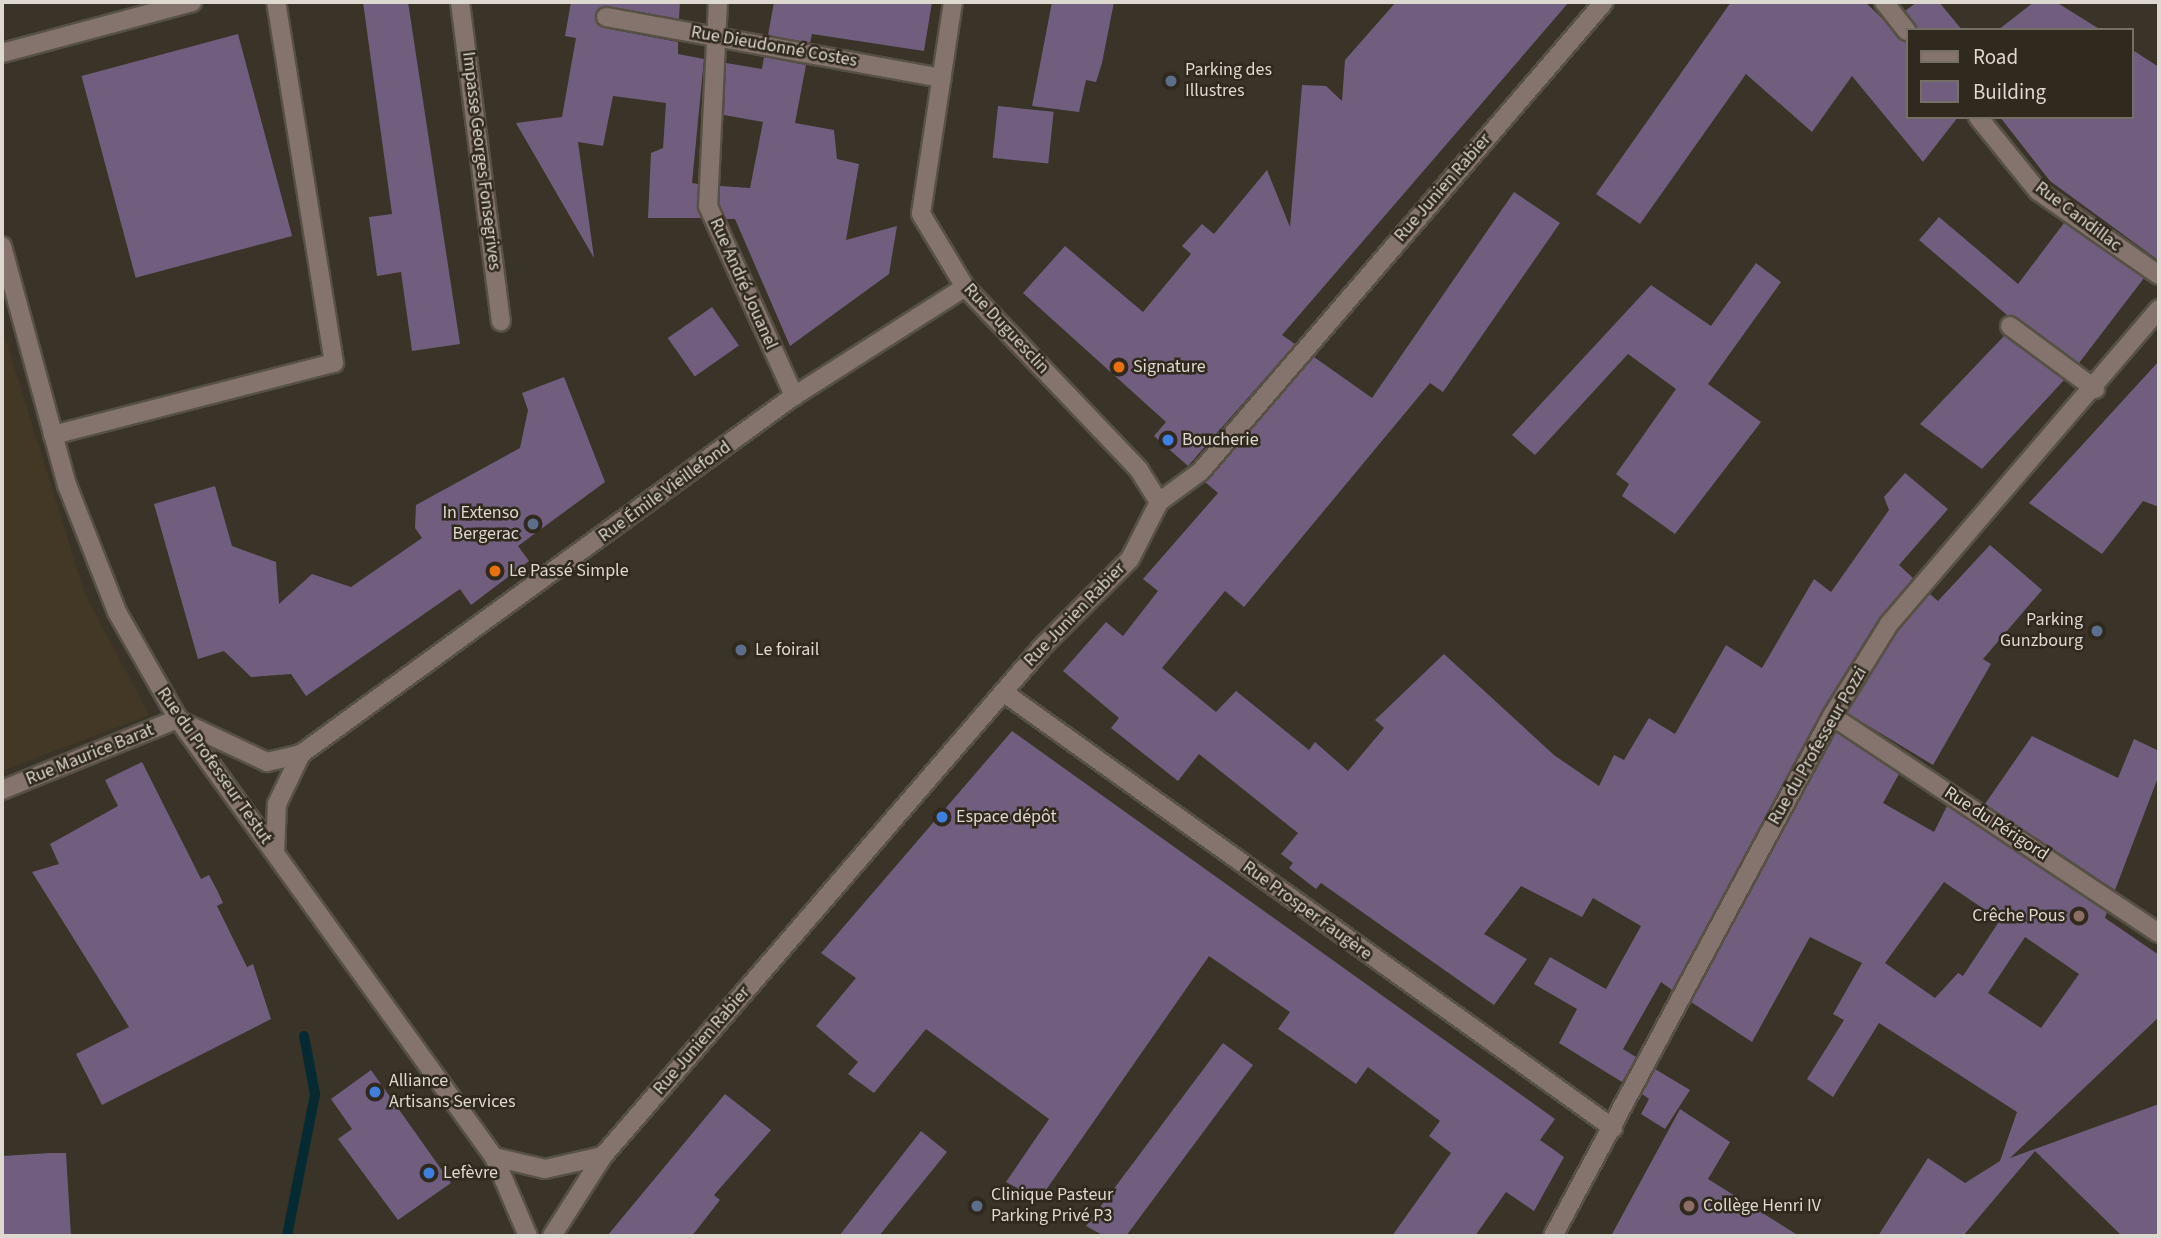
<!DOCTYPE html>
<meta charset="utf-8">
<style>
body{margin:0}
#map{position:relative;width:2161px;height:1238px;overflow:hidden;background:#3a3327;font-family:"Source Sans 3",sans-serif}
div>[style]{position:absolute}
.built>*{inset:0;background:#423825}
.stream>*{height:10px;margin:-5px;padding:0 5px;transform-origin:5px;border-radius:5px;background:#062a32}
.building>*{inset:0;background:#715e7e;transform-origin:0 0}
.roads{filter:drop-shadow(2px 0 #575145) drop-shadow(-2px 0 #575145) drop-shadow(0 2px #575145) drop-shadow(0 -2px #575145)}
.minor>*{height:18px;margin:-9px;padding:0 9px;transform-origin:9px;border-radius:9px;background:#85746d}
.dots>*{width:19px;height:19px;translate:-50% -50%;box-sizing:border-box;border:4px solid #30291d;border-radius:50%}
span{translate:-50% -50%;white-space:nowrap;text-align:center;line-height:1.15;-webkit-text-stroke:5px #30291d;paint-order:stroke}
.street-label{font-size:18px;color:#ddd8d0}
.poi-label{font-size:18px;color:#ddd8d0}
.left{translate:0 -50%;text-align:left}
.right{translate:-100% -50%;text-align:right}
.frame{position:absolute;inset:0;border:4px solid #ddd8d0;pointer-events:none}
.legend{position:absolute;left:1906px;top:28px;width:228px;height:91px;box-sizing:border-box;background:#30291d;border:2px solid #756f65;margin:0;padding:9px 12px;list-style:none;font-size:21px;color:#ddd8d0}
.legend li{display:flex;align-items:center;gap:14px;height:35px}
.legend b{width:35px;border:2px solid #756f65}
</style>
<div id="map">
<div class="built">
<div style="clip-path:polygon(2px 328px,85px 594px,149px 715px,2px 771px)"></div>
</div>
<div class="stream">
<div style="left:287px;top:1236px;width:145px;rotate:-78.8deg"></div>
<div style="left:315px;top:1094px;width:59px;rotate:-100.7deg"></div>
</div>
<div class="building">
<div style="clip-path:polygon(363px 2px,408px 2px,460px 344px,412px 351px,401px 272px,377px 276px,369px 217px,392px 214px)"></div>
<div style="clip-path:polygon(571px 2px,680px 2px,679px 19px,607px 6px,598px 9px,595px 20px,604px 28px,678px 42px,678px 54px,704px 59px,692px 183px,698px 184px,701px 218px,648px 218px,651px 153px,663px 148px,666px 103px,613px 96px,603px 146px,578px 142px,594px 258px,516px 123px,562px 117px,576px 38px,565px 36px)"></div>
<div style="clip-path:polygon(774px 2px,932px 2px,924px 51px,812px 34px,810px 43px,768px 35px)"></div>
<div style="clip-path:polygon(1052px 2px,1114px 2px,1102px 63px,1096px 82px,1086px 80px,1079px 112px,1032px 106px)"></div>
<div style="clip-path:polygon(1396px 2px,1569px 2px,1282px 335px,1295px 344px,1188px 466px,1154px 436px,1166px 422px,1023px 293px,1065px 246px,1143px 312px,1191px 254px,1182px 246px,1202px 224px,1214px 234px,1267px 170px,1290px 227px,1302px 85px,1326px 86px,1342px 101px,1345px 60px)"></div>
<div style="clip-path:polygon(1731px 2px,1865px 2px,1907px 42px,1907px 117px,1958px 117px,1923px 162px,1852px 76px,1812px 132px,1746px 74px,1640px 224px,1596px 194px)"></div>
<div style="clip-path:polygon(1917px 2px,1939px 2px,1962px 30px,1918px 30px,1905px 11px)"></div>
<div style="clip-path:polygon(2034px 2px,2056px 2px,2101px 30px,1998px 30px)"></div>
<div style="left:238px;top:34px;width:209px;height:162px;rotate:75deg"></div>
<div style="clip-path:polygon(2131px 49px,2159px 67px,2158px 260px,2050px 181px,2000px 117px,2131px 117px)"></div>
<div style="clip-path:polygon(764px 57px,806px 65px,795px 123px,834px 130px,837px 159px,859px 164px,846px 240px,897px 226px,889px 274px,790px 346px,735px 219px,726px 219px,719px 204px,720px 186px,750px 188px,763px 122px,724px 115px,726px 63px,762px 69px)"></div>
<div style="left:998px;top:106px;width:56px;height:52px;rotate:6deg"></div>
<div style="clip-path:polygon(1514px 192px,1560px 223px,1443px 392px,1430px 383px,1244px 607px,1225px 591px,1162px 668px,1216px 712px,1236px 691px,1309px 750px,1315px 742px,1348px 771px,1384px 728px,1375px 720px,1444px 654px,1554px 755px,1599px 786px,1614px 755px,1624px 760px,1649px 718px,1675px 734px,1726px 645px,1762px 668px,1814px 579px,1831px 592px,1889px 510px,1884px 497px,1905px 473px,1948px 509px,1899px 565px,1913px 578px,1879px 618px,1822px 710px,1672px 990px,1661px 982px,1623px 1049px,1636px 1057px,1622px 1082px,1559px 1043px,1577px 1009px,1534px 984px,1550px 957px,1606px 989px,1641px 926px,1593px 898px,1582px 917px,1521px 886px,1484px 934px,1527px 959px,1494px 1005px,1321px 883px,1316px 889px,1289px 868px,1293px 863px,1281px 854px,1298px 833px,1199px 754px,1178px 781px,1111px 728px,1119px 718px,1063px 671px,1106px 622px,1123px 636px,1158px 591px,1143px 579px,1218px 493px,1205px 482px,1314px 357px,1372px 398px)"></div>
<div style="clip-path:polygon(1939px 217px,2018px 284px,2064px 223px,2144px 278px,2079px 363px,2007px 315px,1919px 240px)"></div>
<div style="clip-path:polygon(1756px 263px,1781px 282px,1708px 384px,1761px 422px,1675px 534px,1622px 496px,1629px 484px,1616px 474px,1676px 389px,1628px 354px,1535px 455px,1512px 435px,1651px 285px,1711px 326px)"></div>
<div style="left:712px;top:307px;width:47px;height:54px;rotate:55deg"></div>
<div style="clip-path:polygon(2004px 336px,2064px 380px,1982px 469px,1920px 424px)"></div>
<div style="clip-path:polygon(2159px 361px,2159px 507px,2143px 501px,2102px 554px,2029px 503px)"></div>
<div style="clip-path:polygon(564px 377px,605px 482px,518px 546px,529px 561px,471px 605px,460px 589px,306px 696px,291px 674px,251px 677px,224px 651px,198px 659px,154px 504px,215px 486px,232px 546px,276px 562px,279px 604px,312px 574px,351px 587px,422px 538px,415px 528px,416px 505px,520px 448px,528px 410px,522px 393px)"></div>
<div style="clip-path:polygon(1990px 545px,2042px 590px,1983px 659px,1991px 664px,1933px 765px,1847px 713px,1898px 631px,1930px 594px,1938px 601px)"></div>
<div style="clip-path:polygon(1012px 731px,1555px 1119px,1540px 1140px,1564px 1157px,1534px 1211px,1506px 1192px,1475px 1236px,1392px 1236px,1451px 1153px,1429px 1136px,1440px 1121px,1368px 1067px,1356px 1084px,1307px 1049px,1278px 1029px,1290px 1012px,1209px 956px,1039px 1200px,1006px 1182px,1049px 1119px,926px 1029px,874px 1093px,848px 1074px,858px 1062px,816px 1026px,856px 978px,821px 953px)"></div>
<div style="clip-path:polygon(evenodd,1836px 732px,1899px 774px,1883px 803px,1934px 832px,1947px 806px,2107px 912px,2105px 918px,2159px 955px,2159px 1017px,2010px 1158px,2159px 1104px,2159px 1236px,2122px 1236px,2035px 1151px,1963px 1236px,1878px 1236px,1928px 1158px,1965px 1183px,2000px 1161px,2017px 1112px,1879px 1023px,1833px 1097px,1807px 1079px,1844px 1020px,1833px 1014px,1862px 963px,1810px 937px,1752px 1042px,1691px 1002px,1836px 732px,1944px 882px,2000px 920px,1963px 976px,1958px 973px,1935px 998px,1885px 963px,1944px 882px,1836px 732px,2025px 937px,2079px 974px,2041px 1028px,1988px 993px,2025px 937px)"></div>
<div style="clip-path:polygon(2032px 736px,2118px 778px,2134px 739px,2159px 751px,2159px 775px,2115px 890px,1985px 804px)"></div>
<div style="clip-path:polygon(142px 762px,201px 879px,209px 875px,217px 890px,223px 903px,217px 906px,247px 967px,253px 964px,271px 1019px,102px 1105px,76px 1054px,129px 1027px,32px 872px,59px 864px,50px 844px,118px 806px,105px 780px)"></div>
<div style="clip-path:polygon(1223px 1043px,1253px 1065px,1126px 1236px,1104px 1236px,1086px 1226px)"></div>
<div style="clip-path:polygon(1655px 1069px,1690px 1090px,1665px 1129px,1641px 1114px,1649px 1099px,1642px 1094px)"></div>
<div style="clip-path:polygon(371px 1070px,451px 1183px,398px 1220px,338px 1139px,352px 1129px,331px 1099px)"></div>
<div style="clip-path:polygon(725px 1094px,771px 1130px,714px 1195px,720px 1200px,692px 1236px,607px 1236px)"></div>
<div style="clip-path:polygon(1680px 1109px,1730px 1142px,1708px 1179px,1799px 1236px,1611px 1236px)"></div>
<div style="clip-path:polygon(921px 1131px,947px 1152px,879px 1236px,839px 1236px)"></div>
<div style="clip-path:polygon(50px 1153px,66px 1153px,71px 1236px,3px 1236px,2px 1156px)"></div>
</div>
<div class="roads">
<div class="minor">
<div style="left:460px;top:2px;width:322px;rotate:82.7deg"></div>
<div style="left:718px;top:2px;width:204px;rotate:92.8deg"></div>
<div style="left:708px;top:206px;width:209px;rotate:65.6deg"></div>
<div style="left:953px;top:2px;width:214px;rotate:98.6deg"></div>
<div style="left:921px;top:214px;width:85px;rotate:58.9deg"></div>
<div style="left:965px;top:287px;width:253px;rotate:46.4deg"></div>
<div style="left:1139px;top:470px;width:38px;rotate:58deg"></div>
<div style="left:1884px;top:2px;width:37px;rotate:52deg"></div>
<div style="left:606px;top:17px;width:341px;rotate:10.3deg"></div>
<div style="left:2px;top:53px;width:197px;rotate:-15deg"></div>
<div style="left:1978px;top:117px;width:95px;rotate:51deg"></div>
<div style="left:2038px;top:191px;width:147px;rotate:34.8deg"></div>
<div style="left:2px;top:246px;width:248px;rotate:74.8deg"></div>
<div style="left:67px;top:485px;width:136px;rotate:68.5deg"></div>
<div style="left:117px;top:612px;width:123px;rotate:60.3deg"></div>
<div style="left:178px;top:719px;width:540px;rotate:54.19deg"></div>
<div style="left:494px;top:1157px;width:86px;rotate:66.7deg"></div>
<div style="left:2010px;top:326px;width:106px;rotate:36.5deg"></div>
<div style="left:53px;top:435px;width:290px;rotate:-14.4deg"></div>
<div style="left:334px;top:363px;width:366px;rotate:-99.1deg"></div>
<div style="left:1003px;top:692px;width:750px;rotate:35.56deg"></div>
<div style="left:1832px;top:716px;width:392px;rotate:33.6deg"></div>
<div style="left:184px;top:723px;width:92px;rotate:25.2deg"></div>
<div style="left:267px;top:762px;width:35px;rotate:-13deg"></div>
<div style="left:301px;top:754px;width:609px;rotate:-35.99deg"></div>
<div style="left:794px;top:396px;width:203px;rotate:-32.5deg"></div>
<div style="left:2px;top:790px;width:190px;rotate:-22deg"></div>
<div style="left:275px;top:853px;width:49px;rotate:-87.7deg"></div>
<div style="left:277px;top:804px;width:55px;rotate:-64.4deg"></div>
<div style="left:494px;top:1157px;width:52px;rotate:13.2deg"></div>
<div style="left:545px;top:1169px;width:59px;rotate:-12.6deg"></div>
<div style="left:552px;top:1236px;width:95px;rotate:-57.5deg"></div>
<div style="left:603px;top:1156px;width:674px;rotate:-49.21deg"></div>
<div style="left:1043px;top:646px;width:123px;rotate:-45deg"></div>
<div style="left:1130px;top:559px;width:64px;rotate:-63deg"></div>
<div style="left:1159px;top:502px;width:52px;rotate:-36.4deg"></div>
<div style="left:1201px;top:471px;width:618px;rotate:-49.33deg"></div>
<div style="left:1553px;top:1236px;width:590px;rotate:-61.78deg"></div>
<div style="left:1832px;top:716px;width:108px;rotate:-58.2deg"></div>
<div style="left:1889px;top:624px;width:415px;rotate:-49.4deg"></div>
</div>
</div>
<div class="dots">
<div style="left:1171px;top:81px;background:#5c6f8a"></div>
<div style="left:1119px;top:367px;background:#e8710a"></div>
<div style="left:1168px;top:440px;background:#3f7fe0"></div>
<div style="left:533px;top:524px;background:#5c6f8a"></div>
<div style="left:495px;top:571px;background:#e8710a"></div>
<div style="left:2097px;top:631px;background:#5c6f8a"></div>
<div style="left:741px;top:650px;background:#5c6f8a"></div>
<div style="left:942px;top:817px;background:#3f7fe0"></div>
<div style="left:2079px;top:916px;background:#8d6e63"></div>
<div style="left:375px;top:1092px;background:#3f7fe0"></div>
<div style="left:429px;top:1173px;background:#3f7fe0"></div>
<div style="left:977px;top:1206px;background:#5c6f8a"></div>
<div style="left:1689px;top:1206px;background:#8d6e63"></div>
</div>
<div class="street-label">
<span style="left:774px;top:47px;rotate:10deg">Rue Dieudonné Costes</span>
<span style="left:481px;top:161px;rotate:83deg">Impasse Georges Fonsegrives</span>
<span style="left:1443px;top:188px;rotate:-49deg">Rue Junien Rabier</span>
<span style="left:2078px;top:217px;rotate:37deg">Rue Candillac</span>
<span style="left:743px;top:284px;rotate:66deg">Rue André Jouanel</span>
<span style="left:1006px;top:329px;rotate:47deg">Rue Duguesclin</span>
<span style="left:665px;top:492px;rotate:-36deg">Rue Émile Vieillefond</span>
<span style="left:1075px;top:615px;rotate:-46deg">Rue Junien Rabier</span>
<span style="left:1818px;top:746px;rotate:-60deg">Rue du Professeur Pozzi</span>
<span style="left:90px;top:755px;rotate:-22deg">Rue Maurice Barat</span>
<span style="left:214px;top:766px;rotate:55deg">Rue du Professeur Testut</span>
<span style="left:1996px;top:824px;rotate:33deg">Rue du Périgord</span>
<span style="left:1307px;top:911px;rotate:36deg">Rue Prosper Faugère</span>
<span style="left:702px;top:1041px;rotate:-49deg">Rue Junien Rabier</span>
</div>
<div class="poi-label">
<span class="left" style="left:1185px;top:81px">Parking des<br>Illustres</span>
<span class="left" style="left:1133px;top:367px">Signature</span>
<span class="left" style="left:1182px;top:440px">Boucherie</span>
<span class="right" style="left:519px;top:524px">In Extenso<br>Bergerac</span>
<span class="left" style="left:509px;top:571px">Le Passé Simple</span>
<span class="right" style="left:2083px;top:631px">Parking<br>Gunzbourg</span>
<span class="left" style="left:755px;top:650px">Le foirail</span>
<span class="left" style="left:956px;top:817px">Espace dépôt</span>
<span class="right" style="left:2065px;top:916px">Crêche Pous</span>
<span class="left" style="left:389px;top:1092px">Alliance<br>Artisans Services</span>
<span class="left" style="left:443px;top:1173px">Lefèvre</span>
<span class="left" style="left:991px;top:1206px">Clinique Pasteur<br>Parking Privé P3</span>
<span class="left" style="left:1703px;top:1206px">Collège Henri IV</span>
</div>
<div class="frame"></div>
<ul class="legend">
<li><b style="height:9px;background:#85746d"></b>Road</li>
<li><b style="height:19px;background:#715e7e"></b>Building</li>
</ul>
</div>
